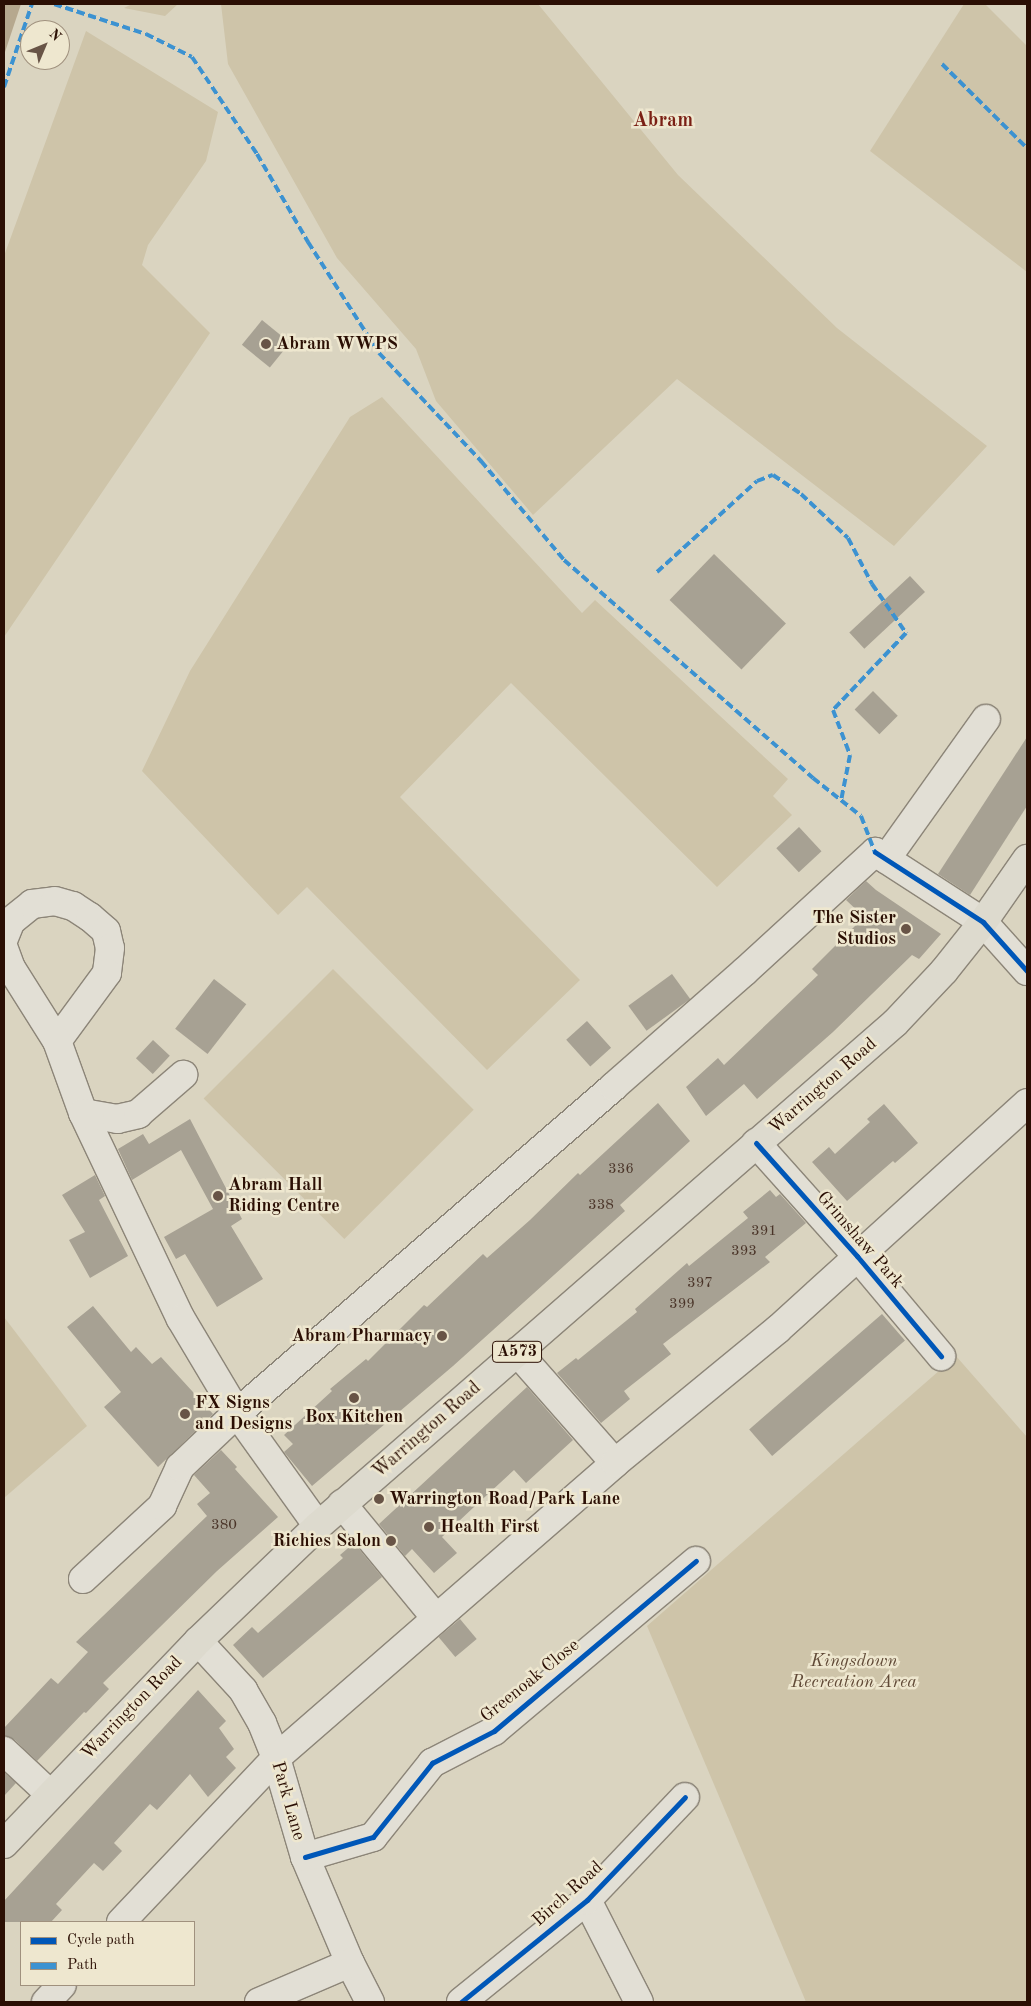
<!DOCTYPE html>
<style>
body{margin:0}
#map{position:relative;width:1031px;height:2006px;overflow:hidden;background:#dad4c0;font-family:"Old Standard TT",serif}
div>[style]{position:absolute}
.green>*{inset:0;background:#cec4a9;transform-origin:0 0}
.water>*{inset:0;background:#b6a88e}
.building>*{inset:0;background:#a7a193;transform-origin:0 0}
.roads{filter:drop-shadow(1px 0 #8c8578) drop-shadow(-1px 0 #8c8578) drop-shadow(0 1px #8c8578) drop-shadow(0 -1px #8c8578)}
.minor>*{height:28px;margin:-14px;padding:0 14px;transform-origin:14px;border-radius:14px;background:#e2dfd5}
.major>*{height:28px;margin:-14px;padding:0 14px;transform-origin:14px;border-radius:14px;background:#dddace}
.quiet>*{height:4px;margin-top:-2px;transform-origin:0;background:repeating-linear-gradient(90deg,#3c92d1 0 8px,transparent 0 12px)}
.cycleway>*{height:5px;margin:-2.5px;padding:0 2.5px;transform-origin:2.5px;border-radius:2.5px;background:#0057b8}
.dots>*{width:14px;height:14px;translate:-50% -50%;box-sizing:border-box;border:2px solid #eee7cf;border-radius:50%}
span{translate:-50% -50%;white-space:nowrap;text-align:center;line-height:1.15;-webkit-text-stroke:5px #eee7cf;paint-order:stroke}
.number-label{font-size:15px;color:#4a3428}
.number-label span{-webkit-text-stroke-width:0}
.shield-label span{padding:1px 4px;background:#eee7cf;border:1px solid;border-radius:4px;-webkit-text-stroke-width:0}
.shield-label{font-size:16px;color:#2b0f04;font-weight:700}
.poi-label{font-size:18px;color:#2b0f04;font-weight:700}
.left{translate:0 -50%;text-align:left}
.right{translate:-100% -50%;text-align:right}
.street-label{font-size:18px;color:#2b0f04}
.park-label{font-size:18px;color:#614a37;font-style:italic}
.quarter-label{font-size:20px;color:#7a1f14;font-weight:700}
.frame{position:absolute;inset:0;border:5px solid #2b0f04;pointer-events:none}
.legend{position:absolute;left:20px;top:1921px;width:175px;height:65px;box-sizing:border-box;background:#eee7cf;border:1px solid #a0917e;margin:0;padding:6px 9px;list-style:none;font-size:15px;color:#2b0f04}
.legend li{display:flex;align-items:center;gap:10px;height:25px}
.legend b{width:25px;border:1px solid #a0917e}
.north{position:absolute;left:20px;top:20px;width:50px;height:50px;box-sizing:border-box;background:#eee7cf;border:1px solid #a0917e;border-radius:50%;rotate:45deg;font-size:14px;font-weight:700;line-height:20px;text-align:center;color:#2b0f04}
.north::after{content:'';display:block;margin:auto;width:18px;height:22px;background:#685446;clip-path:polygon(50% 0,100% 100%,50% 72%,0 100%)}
</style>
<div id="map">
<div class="green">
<div style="clip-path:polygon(132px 4px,178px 4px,165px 16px,124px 8px)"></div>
<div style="clip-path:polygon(221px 4px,538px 4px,678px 175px,837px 328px,987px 446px,894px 546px,677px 379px,533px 515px,436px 401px,416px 349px,337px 258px,228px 64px)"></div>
<div style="clip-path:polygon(964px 4px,985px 4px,1027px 46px,1027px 272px,870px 151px)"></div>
<div style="clip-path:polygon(86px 31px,218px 112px,206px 161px,148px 245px,142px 265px,210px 333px,4px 637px,4px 256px)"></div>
<div style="clip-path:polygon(382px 397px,582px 613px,595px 600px,788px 779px,773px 796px,792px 815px,717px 887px,511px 683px,400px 797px,580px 980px,487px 1070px,307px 887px,278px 915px,142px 771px,190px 671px,350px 417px)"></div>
<div style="left:333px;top:969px;width:199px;height:183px;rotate:45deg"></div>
<div style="clip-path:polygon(4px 1317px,87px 1426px,4px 1498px)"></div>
<div style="clip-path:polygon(956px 1356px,1027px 1437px,1027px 2002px,806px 2002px,647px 1626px)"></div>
</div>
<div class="water">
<div style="clip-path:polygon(4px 4px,21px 4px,4px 55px)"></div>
</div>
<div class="building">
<div style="left:262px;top:320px;width:36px;height:32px;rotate:39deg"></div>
<div style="left:714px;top:554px;width:100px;height:64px;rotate:44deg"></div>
<div style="left:910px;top:576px;width:22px;height:83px;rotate:47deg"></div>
<div style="left:873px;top:691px;width:35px;height:26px;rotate:45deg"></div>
<div style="clip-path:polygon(1027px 737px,1027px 806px,970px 895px,938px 874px)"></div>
<div style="left:799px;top:827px;width:33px;height:31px;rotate:47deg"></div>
<div style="clip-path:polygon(866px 881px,876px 890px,941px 934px,919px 959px,912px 955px,833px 1032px,757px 1099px,744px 1084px,706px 1116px,686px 1087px,718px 1058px,724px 1065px,818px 975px,812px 969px,864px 917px,846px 900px)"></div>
<div style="left:672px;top:974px;width:31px;height:54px;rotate:54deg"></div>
<div style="left:214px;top:979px;width:41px;height:63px;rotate:38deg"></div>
<div style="left:587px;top:1021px;width:36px;height:28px;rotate:48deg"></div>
<div style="left:153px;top:1040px;width:23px;height:25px;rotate:43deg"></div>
<div style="clip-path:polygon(658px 1103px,690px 1141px,620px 1205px,625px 1211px,453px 1366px,312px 1486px,284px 1452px,293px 1444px,284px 1435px,332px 1391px,330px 1389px,366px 1359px,368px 1361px,424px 1305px,427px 1307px,483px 1254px,487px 1258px,530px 1220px,578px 1173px,580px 1175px)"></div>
<div style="clip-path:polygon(884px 1104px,918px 1143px,895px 1163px,893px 1161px,847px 1201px,812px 1162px,829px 1147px,835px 1154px,870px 1122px,867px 1119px)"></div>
<div style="clip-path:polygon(190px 1119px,242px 1219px,231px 1226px,263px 1279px,217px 1307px,185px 1254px,176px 1259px,164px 1237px,213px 1209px,181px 1150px,132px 1180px,118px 1149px,143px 1134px,149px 1144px)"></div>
<div style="clip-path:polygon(95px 1175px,105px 1196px,99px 1200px,128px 1256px,90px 1278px,69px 1240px,85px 1232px,62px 1195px)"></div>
<div style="clip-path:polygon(770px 1190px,776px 1197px,780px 1194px,806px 1223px,765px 1257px,770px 1262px,663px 1344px,671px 1354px,624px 1391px,630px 1399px,601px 1423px,557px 1373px,576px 1358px,578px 1360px,637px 1312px,635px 1309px,687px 1263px,689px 1266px,748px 1218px,743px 1212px)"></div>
<div style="clip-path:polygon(93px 1306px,131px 1352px,136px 1347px,152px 1364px,161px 1357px,213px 1414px,158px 1467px,104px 1407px,121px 1392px,67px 1327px)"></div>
<div style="left:882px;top:1314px;width:35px;height:176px;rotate:49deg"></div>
<div style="clip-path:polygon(527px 1387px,573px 1440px,526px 1483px,514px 1470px,474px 1507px,442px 1537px,457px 1553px,434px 1573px,412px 1549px,405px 1556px,379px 1524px)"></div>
<div style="clip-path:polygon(221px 1450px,237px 1467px,235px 1469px,278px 1517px,217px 1571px,103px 1683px,109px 1689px,86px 1713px,84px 1712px,37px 1761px,15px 1740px,4px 1736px,4px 1728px,51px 1678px,58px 1684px,88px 1652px,76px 1642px,207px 1516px,197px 1504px,210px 1493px,194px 1475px)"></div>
<div style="clip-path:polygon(354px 1543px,382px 1577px,263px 1678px,233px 1645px,252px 1627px,258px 1633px,343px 1558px,340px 1555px)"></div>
<div style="left:460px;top:1619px;width:26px;height:28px;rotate:50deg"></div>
<div style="clip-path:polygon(198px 1690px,226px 1721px,219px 1728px,234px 1749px,226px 1757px,236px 1768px,208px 1797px,190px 1774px,157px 1810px,150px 1804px,114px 1843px,122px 1851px,103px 1871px,94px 1863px,56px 1904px,62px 1910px,51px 1922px,4px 1922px,4px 1901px)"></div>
<div style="clip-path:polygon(4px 1772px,16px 1783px,4px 1796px)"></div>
</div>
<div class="roads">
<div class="minor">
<div style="left:886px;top:859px;width:172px;rotate:-54.5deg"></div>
<div style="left:4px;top:938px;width:18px;rotate:-68deg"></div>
<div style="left:11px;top:921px;width:27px;rotate:-39deg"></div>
<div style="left:32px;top:904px;width:23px;rotate:-7deg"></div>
<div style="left:55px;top:901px;width:19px;rotate:16deg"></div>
<div style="left:73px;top:906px;width:20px;rotate:33deg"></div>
<div style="left:90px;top:917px;width:21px;rotate:41deg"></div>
<div style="left:106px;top:931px;width:17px;rotate:77deg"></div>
<div style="left:110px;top:948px;width:25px;rotate:97deg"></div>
<div style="left:107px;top:973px;width:84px;rotate:126.3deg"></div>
<div style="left:4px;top:949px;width:20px;rotate:70deg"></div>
<div style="left:11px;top:968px;width:86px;rotate:57.8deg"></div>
<div style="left:57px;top:1041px;width:77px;rotate:70.1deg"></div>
<div style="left:83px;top:1113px;width:228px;rotate:64.6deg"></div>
<div style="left:181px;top:1319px;width:109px;rotate:59.2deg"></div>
<div style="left:237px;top:1413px;width:139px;rotate:54.4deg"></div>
<div style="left:83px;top:1113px;width:35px;rotate:10deg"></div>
<div style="left:117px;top:1119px;width:22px;rotate:-13deg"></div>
<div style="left:138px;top:1114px;width:60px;rotate:-40.9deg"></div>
<div style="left:756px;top:1143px;width:152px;rotate:48.2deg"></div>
<div style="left:857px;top:1256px;width:131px;rotate:50deg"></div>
<div style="left:517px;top:1352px;width:148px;rotate:48.6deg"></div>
<div style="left:342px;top:1504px;width:148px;rotate:50.5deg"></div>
<div style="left:83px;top:1579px;width:108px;rotate:-42.7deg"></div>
<div style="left:162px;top:1506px;width:43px;rotate:-65.2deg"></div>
<div style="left:180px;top:1467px;width:79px;rotate:-43.5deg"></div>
<div style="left:237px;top:1413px;width:498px;rotate:-40.9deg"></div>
<div style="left:613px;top:1087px;width:174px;rotate:-41.3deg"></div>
<div style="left:744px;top:972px;width:178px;rotate:-42.5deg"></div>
<div style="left:875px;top:852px;width:129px;rotate:32.9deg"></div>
<div style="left:983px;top:922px;width:66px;rotate:48.1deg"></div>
<div style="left:198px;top:1641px;width:67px;rotate:47.4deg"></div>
<div style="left:243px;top:1690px;width:38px;rotate:60deg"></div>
<div style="left:262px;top:1723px;width:38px;rotate:68deg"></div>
<div style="left:276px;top:1758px;width:103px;rotate:73.7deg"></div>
<div style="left:305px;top:1857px;width:115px;rotate:67deg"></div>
<div style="left:350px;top:1963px;width:44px;rotate:62.9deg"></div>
<div style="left:4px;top:1751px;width:63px;rotate:43.1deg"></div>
<div style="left:305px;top:1857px;width:71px;rotate:-16.4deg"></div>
<div style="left:373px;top:1837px;width:95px;rotate:-51.4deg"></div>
<div style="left:432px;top:1763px;width:70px;rotate:-27.3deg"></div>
<div style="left:494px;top:1731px;width:264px;rotate:-40.1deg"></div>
<div style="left:587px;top:1900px;width:114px;rotate:63deg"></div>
<div style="left:121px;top:1922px;width:226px;rotate:-46.6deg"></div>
<div style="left:276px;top:1758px;width:449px;rotate:-41deg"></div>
<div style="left:615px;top:1463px;width:210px;rotate:-39.4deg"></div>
<div style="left:777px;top:1330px;width:338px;rotate:-42.2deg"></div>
<div style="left:46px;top:2002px;width:23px;rotate:-47deg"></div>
<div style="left:259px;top:2002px;width:99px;rotate:-23.2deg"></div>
<div style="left:461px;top:2002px;width:162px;rotate:-39deg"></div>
<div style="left:587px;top:1900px;width:142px;rotate:-46.4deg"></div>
</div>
<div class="major">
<div style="left:4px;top:1844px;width:281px;rotate:-46.3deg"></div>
<div style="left:198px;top:1641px;width:166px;rotate:-43.8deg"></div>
<div style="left:318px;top:1526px;width:765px;rotate:-41.08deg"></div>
<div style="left:895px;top:1023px;width:71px;rotate:-46.7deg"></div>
<div style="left:944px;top:971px;width:63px;rotate:-51.5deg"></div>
<div style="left:983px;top:922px;width:77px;rotate:-55.1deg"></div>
</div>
</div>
<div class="quiet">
<div style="left:54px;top:4px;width:97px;rotate:18.1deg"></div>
<div style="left:146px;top:34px;width:51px;rotate:26.6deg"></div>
<div style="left:192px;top:57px;width:117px;rotate:56.2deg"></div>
<div style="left:257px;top:154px;width:102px;rotate:59.9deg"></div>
<div style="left:308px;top:242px;width:132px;rotate:57.4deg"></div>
<div style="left:379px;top:353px;width:149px;rotate:46.6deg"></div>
<div style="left:481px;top:461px;width:129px;rotate:50deg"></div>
<div style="left:564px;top:560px;width:331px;rotate:41.2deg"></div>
<div style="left:813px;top:778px;width:61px;rotate:38.4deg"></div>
<div style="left:861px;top:816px;width:39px;rotate:69deg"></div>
<div style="left:942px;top:64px;width:120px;rotate:44.7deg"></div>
<div style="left:4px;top:87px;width:88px;rotate:-71.4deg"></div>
<div style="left:657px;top:572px;width:135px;rotate:-42.3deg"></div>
<div style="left:757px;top:481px;width:17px;rotate:-21deg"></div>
<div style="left:773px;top:475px;width:34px;rotate:34deg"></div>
<div style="left:801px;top:494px;width:64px;rotate:43.1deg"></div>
<div style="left:848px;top:538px;width:52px;rotate:62.4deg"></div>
<div style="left:872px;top:584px;width:60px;rotate:55.2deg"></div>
<div style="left:906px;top:633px;width:106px;rotate:133.5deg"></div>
<div style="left:833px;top:710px;width:48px;rotate:69.3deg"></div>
<div style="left:850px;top:755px;width:47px;rotate:101.1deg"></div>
</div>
<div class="cycleway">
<div style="left:875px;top:852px;width:129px;rotate:32.9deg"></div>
<div style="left:983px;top:922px;width:66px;rotate:48.1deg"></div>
<div style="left:756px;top:1143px;width:152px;rotate:48.2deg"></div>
<div style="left:857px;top:1256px;width:131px;rotate:50deg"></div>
<div style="left:305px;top:1857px;width:71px;rotate:-16.4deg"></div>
<div style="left:373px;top:1837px;width:95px;rotate:-51.4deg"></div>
<div style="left:432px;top:1763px;width:70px;rotate:-27.3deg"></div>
<div style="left:494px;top:1731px;width:264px;rotate:-40.1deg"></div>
<div style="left:461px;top:2002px;width:162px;rotate:-39deg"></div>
<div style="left:587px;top:1900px;width:142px;rotate:-46.4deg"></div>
</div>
<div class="dots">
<div style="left:266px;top:344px;background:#685446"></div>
<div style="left:906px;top:929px;background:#685446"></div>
<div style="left:218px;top:1196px;background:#685446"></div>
<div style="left:442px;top:1336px;background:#685446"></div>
<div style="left:354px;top:1398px;background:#685446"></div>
<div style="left:185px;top:1414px;background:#685446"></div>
<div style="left:379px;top:1499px;background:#685446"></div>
<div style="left:429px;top:1527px;background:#685446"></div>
<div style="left:391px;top:1541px;background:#685446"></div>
</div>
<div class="number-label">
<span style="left:621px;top:1170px">336</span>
<span style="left:601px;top:1206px">338</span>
<span style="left:764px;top:1232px">391</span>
<span style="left:744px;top:1252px">393</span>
<span style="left:700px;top:1284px">397</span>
<span style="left:682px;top:1305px">399</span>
<span style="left:224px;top:1526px">380</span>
</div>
<div class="shield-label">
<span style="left:517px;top:1352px">A573</span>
</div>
<div class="poi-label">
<span class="left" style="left:276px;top:344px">Abram WWPS</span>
<span class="right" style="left:896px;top:929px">The Sister<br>Studios</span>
<span class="left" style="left:228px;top:1196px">Abram Hall<br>Riding Centre</span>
<span class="right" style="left:432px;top:1336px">Abram Pharmacy</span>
<span class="left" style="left:195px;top:1414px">FX Signs<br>and Designs</span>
<span style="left:354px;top:1417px">Box Kitchen</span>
<span class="left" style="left:389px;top:1499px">Warrington Road/Park Lane</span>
<span class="left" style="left:440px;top:1527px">Health First</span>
<span class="right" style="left:381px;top:1541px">Richies Salon</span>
</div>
<div class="street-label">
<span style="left:823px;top:1086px;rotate:-41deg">Warrington Road</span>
<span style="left:860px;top:1240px;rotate:49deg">Grimshaw Park</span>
<span style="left:427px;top:1430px;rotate:-41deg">Warrington Road</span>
<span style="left:530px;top:1681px;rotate:-39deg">Greenoak Close</span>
<span style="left:132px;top:1708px;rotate:-46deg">Warrington Road</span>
<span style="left:288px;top:1801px;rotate:74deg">Park Lane</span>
<span style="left:568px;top:1894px;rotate:-42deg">Birch Road</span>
</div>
<div class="park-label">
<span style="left:854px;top:1672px">Kingsdown<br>Recreation Area</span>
</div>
<div class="quarter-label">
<span style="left:663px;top:121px">Abram</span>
</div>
<div class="frame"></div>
<ul class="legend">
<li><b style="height:6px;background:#0057b8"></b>Cycle path</li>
<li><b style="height:6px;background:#3c92d1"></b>Path</li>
</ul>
<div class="north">N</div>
</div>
